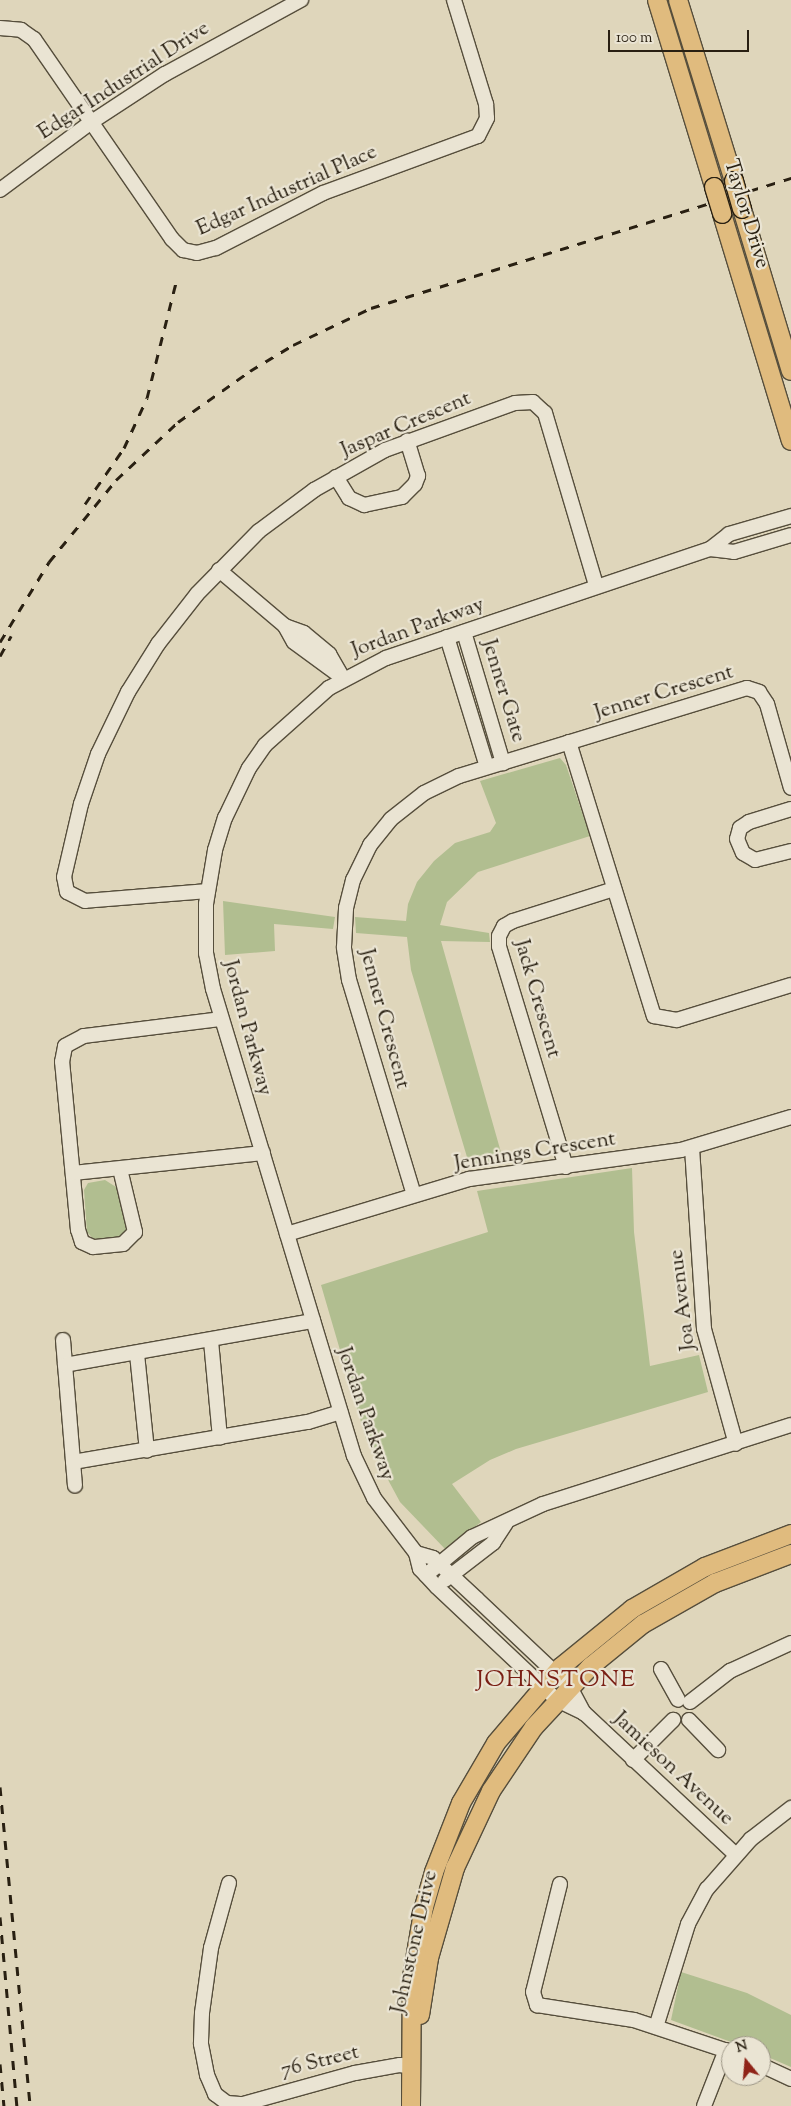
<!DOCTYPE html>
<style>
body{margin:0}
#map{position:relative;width:791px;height:2106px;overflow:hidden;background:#dfd6bb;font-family:"Sorts Mill Goudy",serif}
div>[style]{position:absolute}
.green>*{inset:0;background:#b1be90}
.roads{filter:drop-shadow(1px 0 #564e3c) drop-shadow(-1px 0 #564e3c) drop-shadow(0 1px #564e3c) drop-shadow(0 -1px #564e3c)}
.minor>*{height:14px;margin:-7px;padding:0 7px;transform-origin:7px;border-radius:7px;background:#eae4d3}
.major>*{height:18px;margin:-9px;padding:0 9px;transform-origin:9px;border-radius:9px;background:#e0bb7e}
.rail>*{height:3px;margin-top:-1.5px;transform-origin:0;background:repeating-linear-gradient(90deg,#292012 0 9px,transparent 0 18px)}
.bridges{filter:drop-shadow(1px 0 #292012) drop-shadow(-1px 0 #292012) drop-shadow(0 1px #292012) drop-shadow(0 -1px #292012)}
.major-bridge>*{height:18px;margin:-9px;padding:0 9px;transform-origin:9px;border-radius:9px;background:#e0bb7e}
span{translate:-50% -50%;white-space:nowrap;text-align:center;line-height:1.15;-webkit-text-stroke:4.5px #eae4d3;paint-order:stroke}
.street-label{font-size:21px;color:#292012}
.quarter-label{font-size:24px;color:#7a1f14;letter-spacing:1px}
.north{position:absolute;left:721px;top:2036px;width:50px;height:50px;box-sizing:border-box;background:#eae4d3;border:1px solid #9d9686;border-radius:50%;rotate:343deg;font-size:14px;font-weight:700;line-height:20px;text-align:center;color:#292012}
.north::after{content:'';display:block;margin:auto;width:18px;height:22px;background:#8f2418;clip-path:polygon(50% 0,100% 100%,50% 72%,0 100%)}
.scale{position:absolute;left:608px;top:30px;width:141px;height:22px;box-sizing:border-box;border:2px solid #292012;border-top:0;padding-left:6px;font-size:15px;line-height:18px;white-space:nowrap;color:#292012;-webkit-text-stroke:4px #eae4d3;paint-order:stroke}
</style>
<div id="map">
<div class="green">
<div style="clip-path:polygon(560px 758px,566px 765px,590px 836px,478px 872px,447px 902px,440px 925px,489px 933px,490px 942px,441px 941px,504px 1163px,470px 1167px,411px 970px,407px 937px,356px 933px,355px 917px,406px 921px,408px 904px,417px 882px,434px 861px,455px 843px,490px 832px,496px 823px,480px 781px)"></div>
<div style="clip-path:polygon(223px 901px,335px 917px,333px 929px,274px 924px,275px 951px,225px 955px)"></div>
<div style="clip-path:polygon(632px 1168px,634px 1232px,650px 1366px,699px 1355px,708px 1392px,516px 1449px,490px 1460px,452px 1484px,481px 1522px,446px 1550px,400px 1502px,366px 1439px,321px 1285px,488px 1232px,477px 1191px)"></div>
<div style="clip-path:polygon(105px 1180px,116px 1187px,128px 1228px,120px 1237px,95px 1241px,87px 1232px,84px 1190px,88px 1183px)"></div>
<div style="clip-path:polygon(681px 1972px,747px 1993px,791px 2015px,791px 2067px,761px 2054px,761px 2046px,742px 2046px,671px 2020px)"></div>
</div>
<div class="roads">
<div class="minor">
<div style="left:0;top:28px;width:21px;rotate:5deg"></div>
<div style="left:21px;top:30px;width:16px;rotate:35deg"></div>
<div style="left:34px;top:39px;width:243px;rotate:55.4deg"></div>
<div style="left:172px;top:239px;width:16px;rotate:45deg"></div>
<div style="left:183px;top:250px;width:14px;rotate:12deg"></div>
<div style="left:197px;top:253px;width:20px;rotate:-15deg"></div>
<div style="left:216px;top:248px;width:120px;rotate:-27.2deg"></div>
<div style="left:323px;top:193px;width:165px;rotate:-20.2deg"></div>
<div style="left:478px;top:136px;width:20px;rotate:-63deg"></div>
<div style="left:487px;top:118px;width:14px;rotate:-94deg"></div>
<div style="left:486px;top:104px;width:109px;rotate:-107.1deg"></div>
<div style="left:0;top:190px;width:112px;rotate:-36.7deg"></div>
<div style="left:90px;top:123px;width:90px;rotate:-33.2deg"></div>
<div style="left:165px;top:74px;width:155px;rotate:-28.6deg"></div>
<div style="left:336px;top:477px;width:25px;rotate:58deg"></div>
<div style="left:349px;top:498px;width:17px;rotate:25deg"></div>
<div style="left:364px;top:505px;width:39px;rotate:-12deg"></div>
<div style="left:402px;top:497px;width:18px;rotate:-45deg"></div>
<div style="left:415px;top:484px;width:9px;rotate:-69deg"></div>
<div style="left:418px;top:476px;width:37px;rotate:-107deg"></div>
<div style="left:710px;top:549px;width:24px;rotate:7deg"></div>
<div style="left:734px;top:552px;width:59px;rotate:-16.6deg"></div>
<div style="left:219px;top:570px;width:87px;rotate:40.3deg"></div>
<div style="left:285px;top:626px;width:18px;rotate:61deg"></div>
<div style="left:294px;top:642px;width:61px;rotate:36.3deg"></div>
<div style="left:285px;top:626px;width:20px;rotate:20deg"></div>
<div style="left:304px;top:633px;width:33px;rotate:40deg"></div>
<div style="left:329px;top:654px;width:28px;rotate:60deg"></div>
<div style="left:464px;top:632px;width:137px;rotate:73.4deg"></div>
<div style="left:447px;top:637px;width:136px;rotate:72.9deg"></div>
<div style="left:569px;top:742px;width:287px;rotate:72.8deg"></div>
<div style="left:654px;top:1016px;width:23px;rotate:10deg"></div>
<div style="left:677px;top:1020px;width:119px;rotate:-17.1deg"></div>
<div style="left:791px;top:809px;width:44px;rotate:162.8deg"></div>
<div style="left:749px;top:822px;width:11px;rotate:146deg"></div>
<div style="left:740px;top:828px;width:11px;rotate:105deg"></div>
<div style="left:737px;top:839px;width:15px;rotate:67deg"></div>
<div style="left:743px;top:853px;width:14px;rotate:30deg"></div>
<div style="left:755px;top:860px;width:37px;rotate:-14deg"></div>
<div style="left:208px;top:891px;width:123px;rotate:175.4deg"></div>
<div style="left:85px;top:901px;width:20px;rotate:-153deg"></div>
<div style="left:67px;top:892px;width:15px;rotate:-101deg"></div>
<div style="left:64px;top:877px;width:75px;rotate:-76.9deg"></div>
<div style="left:81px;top:804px;width:53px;rotate:-71.2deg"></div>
<div style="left:98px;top:754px;width:69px;rotate:-64.2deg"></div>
<div style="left:128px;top:692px;width:57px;rotate:-58deg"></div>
<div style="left:158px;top:644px;width:63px;rotate:-52deg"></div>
<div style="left:197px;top:594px;width:88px;rotate:-45.5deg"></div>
<div style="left:259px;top:531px;width:69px;rotate:-36.7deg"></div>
<div style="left:314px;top:490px;width:81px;rotate:-29.4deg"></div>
<div style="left:385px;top:450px;width:138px;rotate:-19.9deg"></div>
<div style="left:515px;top:403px;width:18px;rotate:-3deg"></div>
<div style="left:533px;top:402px;width:16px;rotate:43deg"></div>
<div style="left:545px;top:413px;width:179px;rotate:73.5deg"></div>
<div style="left:692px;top:1148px;width:181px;rotate:86.2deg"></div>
<div style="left:704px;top:1329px;width:119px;rotate:74.5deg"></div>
<div style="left:566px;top:1167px;width:231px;rotate:-106.9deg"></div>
<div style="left:499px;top:946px;width:10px;rotate:-90deg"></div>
<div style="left:499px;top:936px;width:11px;rotate:-63deg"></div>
<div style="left:504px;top:926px;width:10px;rotate:-29deg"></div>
<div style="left:513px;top:921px;width:106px;rotate:-17.6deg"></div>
<div style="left:120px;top:1169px;width:65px;rotate:76.6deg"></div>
<div style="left:135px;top:1232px;width:17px;rotate:135deg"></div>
<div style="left:123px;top:1244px;width:30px;rotate:174deg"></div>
<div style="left:93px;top:1247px;width:12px;rotate:-156deg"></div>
<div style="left:82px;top:1242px;width:13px;rotate:-108deg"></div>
<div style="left:78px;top:1230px;width:169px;rotate:-95.4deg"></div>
<div style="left:62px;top:1062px;width:16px;rotate:-79deg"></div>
<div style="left:65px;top:1046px;width:21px;rotate:-28deg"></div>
<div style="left:84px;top:1036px;width:138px;rotate:-7.1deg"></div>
<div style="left:73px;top:1173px;width:191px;rotate:-6deg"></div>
<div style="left:414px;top:1195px;width:225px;rotate:-106.8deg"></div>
<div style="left:349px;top:980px;width:33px;rotate:-99deg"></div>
<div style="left:344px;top:947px;width:39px;rotate:-87deg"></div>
<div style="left:346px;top:908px;width:29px;rotate:-76deg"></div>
<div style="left:353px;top:880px;width:39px;rotate:-64deg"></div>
<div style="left:370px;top:845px;width:33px;rotate:-51deg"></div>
<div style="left:391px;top:819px;width:42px;rotate:-38.2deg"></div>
<div style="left:424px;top:793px;width:39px;rotate:-26deg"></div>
<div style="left:459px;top:776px;width:301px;rotate:-17deg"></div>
<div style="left:747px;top:688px;width:13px;rotate:18deg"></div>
<div style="left:759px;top:692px;width:14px;rotate:56deg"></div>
<div style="left:767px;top:704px;width:87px;rotate:74.1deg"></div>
<div style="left:287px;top:1234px;width:190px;rotate:-16.8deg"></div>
<div style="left:469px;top:1179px;width:214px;rotate:-7.8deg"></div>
<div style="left:681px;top:1150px;width:115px;rotate:-16.7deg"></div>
<div style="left:63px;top:1340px;width:146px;rotate:85.3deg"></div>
<div style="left:211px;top:1341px;width:97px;rotate:84.7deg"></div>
<div style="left:137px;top:1354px;width:97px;rotate:84.1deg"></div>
<div style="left:65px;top:1365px;width:252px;rotate:-10.1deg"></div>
<div style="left:73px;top:1462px;width:238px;rotate:-9.7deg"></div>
<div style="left:308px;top:1422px;width:34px;rotate:-17deg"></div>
<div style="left:416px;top:1553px;width:18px;rotate:16deg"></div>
<div style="left:433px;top:1558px;width:60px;rotate:43deg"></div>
<div style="left:477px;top:1599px;width:128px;rotate:43.4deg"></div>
<div style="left:570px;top:1687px;width:30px;rotate:62deg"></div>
<div style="left:426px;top:1575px;width:60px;rotate:-39.6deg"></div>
<div style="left:472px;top:1537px;width:78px;rotate:-24.9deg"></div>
<div style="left:543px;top:1504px;width:260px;rotate:-17.7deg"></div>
<div style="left:445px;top:1580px;width:61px;rotate:-37.6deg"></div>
<div style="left:493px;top:1543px;width:24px;rotate:-57deg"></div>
<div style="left:661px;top:1669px;width:35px;rotate:61deg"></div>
<div style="left:690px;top:1702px;width:51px;rotate:-37.8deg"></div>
<div style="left:730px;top:1671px;width:67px;rotate:-24.7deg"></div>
<div style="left:689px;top:1720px;width:42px;rotate:46deg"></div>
<div style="left:633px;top:1760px;width:57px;rotate:-45deg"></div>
<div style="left:736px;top:1855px;width:208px;rotate:-136.9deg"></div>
<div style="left:584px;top:1713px;width:30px;rotate:-154deg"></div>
<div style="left:557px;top:1700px;width:165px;rotate:-136.7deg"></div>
<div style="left:437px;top:1587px;width:25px;rotate:-133deg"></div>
<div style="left:420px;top:1569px;width:16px;rotate:-104deg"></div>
<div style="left:416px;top:1553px;width:69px;rotate:-127.4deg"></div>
<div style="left:374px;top:1498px;width:47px;rotate:-115.5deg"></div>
<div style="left:354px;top:1456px;width:488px;rotate:-106.8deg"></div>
<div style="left:213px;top:989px;width:37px;rotate:-101deg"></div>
<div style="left:206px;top:953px;width:49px;rotate:-90deg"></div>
<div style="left:206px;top:904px;width:55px;rotate:-80.5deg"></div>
<div style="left:215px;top:850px;width:34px;rotate:-73deg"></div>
<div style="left:225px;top:818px;width:55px;rotate:-64.4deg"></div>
<div style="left:249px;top:768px;width:28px;rotate:-55deg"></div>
<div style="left:265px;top:745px;width:86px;rotate:-41.7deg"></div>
<div style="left:329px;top:688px;width:64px;rotate:-27.8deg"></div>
<div style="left:386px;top:658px;width:342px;rotate:-18.6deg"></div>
<div style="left:710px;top:549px;width:24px;rotate:-38deg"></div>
<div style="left:729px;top:534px;width:65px;rotate:-16.2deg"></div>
<div style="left:229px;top:1883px;width:67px;rotate:105.5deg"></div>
<div style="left:211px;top:1948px;width:66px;rotate:97.9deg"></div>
<div style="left:202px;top:2013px;width:31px;rotate:92deg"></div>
<div style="left:201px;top:2044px;width:32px;rotate:79deg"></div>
<div style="left:207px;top:2075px;width:21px;rotate:67deg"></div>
<div style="left:215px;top:2094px;width:15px;rotate:37deg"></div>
<div style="left:227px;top:2103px;width:16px;rotate:4deg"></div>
<div style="left:243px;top:2104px;width:116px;rotate:-15.5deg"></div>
<div style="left:355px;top:2073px;width:46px;rotate:-10.1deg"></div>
<div style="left:400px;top:2065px;width:13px;rotate:9deg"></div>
<div style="left:560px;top:1884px;width:111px;rotate:104deg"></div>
<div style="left:533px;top:1992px;width:14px;rotate:73deg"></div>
<div style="left:537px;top:2005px;width:98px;rotate:8.8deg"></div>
<div style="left:634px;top:2020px;width:102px;rotate:18.3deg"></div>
<div style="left:656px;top:2027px;width:108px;rotate:-72.7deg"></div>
<div style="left:688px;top:1924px;width:40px;rotate:-62deg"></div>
<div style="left:707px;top:1889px;width:67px;rotate:-48.7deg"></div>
<div style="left:751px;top:1839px;width:51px;rotate:-37.8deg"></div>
<div style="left:761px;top:2065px;width:33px;rotate:25deg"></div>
<div style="left:704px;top:2106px;width:60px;rotate:-68.6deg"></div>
</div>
<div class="major">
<div style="left:657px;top:0;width:195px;rotate:73deg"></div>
<div style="left:678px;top:0;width:189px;rotate:72.8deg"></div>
<div style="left:742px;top:209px;width:169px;rotate:73.2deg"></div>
<div style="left:722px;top:214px;width:237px;rotate:73.1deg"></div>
<div style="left:420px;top:2015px;width:58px;rotate:-81deg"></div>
<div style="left:429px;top:1958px;width:94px;rotate:-73.9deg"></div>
<div style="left:455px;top:1868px;width:85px;rotate:-64.9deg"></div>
<div style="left:491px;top:1791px;width:77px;rotate:-56.1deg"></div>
<div style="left:534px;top:1727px;width:82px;rotate:-47deg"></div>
<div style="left:590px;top:1667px;width:68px;rotate:-39.1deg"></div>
<div style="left:643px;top:1624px;width:83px;rotate:-29.7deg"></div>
<div style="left:715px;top:1583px;width:81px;rotate:-20.9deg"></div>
<div style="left:411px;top:2106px;width:129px;rotate:-89.6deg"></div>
<div style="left:412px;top:1977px;width:71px;rotate:-80.3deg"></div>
<div style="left:424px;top:1907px;width:36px;rotate:-74deg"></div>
<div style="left:434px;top:1872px;width:74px;rotate:-68.6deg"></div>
<div style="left:461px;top:1803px;width:69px;rotate:-59.7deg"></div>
<div style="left:496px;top:1743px;width:100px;rotate:-49.5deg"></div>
<div style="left:561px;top:1667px;width:92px;rotate:-39.2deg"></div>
<div style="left:632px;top:1609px;width:84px;rotate:-29.9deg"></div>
<div style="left:705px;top:1567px;width:92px;rotate:-21deg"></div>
</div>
</div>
<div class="rail">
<div style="left:85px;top:504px;width:68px;rotate:-55.1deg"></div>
<div style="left:124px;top:448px;width:55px;rotate:-65.3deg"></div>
<div style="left:147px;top:398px;width:123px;rotate:-75.9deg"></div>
<div style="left:0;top:642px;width:94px;rotate:-58.5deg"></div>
<div style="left:49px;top:562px;width:106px;rotate:-50.7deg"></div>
<div style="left:116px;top:480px;width:85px;rotate:-43.1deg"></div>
<div style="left:178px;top:422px;width:88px;rotate:-35.3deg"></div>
<div style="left:250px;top:371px;width:50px;rotate:-31.2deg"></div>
<div style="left:293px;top:345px;width:86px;rotate:-25.4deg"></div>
<div style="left:371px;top:308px;width:440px;rotate:-17.2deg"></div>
<div style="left:0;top:656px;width:23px;rotate:-61deg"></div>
<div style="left:0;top:1787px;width:320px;rotate:84.6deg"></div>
<div style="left:0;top:1917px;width:190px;rotate:84.9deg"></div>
<div style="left:0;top:2064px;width:42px;rotate:84.6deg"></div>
</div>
<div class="bridges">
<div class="major-bridge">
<div style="left:734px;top:181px;width:29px;rotate:74deg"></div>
<div style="left:714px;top:187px;width:28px;rotate:73deg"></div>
</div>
</div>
<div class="street-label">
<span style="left:124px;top:81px;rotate:-33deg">Edgar Industrial Drive</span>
<span style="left:287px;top:191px;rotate:-24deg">Edgar Industrial Place</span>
<span style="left:746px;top:214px;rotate:73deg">Taylor Drive</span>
<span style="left:406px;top:425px;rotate:-23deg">Jaspar Crescent</span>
<span style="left:418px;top:628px;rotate:-20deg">Jordan Parkway</span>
<span style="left:503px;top:691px;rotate:73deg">Jenner Gate</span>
<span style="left:664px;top:693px;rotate:-17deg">Jenner Crescent</span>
<span style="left:537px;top:999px;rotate:74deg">Jack Crescent</span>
<span style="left:384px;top:1019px;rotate:75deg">Jenner Crescent</span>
<span style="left:247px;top:1028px;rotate:75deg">Jordan Parkway</span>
<span style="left:535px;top:1152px;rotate:-9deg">Jennings Crescent</span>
<span style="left:683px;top:1300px;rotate:-97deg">Joa Avenue</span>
<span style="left:365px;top:1414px;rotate:71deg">Jordan Parkway</span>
<span style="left:673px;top:1769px;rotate:43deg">Jamieson Avenue</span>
<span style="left:415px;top:1942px;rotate:-77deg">Johnstone Drive</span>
<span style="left:320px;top:2062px;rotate:-14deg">76 Street</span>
</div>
<div class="quarter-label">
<span style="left:556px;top:1681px">JOHNSTONE</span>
</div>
<div class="north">N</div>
<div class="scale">100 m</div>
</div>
